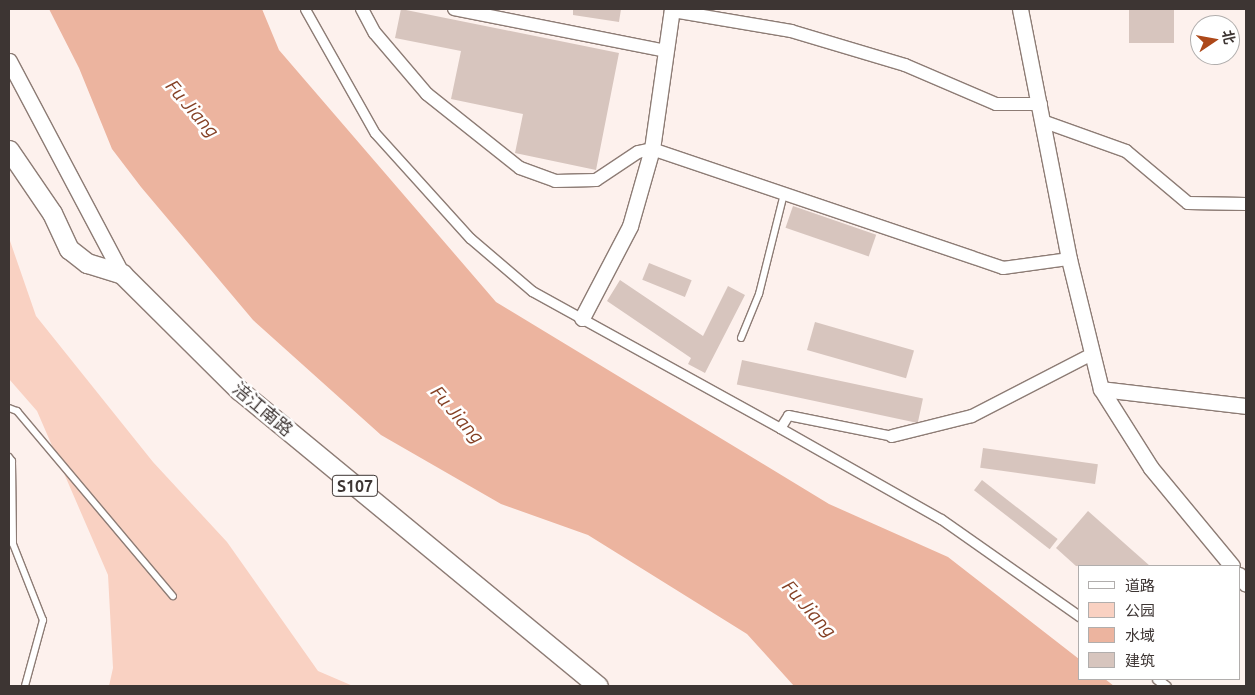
<!DOCTYPE html>
<meta charset="utf-8">
<style>
body{margin:0}
#map{position:relative;width:1255px;height:695px;overflow:hidden;background:#fdf1ed;font-family:Ubuntu,"Noto Sans SC",sans-serif}
div>[style]{position:absolute}
.green>*{inset:0;background:#f9d1c2}
.water>*{inset:0;background:#ecb49f}
.building>*{inset:0;background:#d7c5be;transform-origin:0 0}
.roads{filter:drop-shadow(1px 0 #8d7c75) drop-shadow(-1px 0 #8d7c75) drop-shadow(0 1px #8d7c75) drop-shadow(0 -1px #8d7c75)}
.service>*{height:6px;margin:-3px;padding:0 3px;transform-origin:3px;border-radius:3px;background:#fff}
.pedestrian>*{height:9px;margin:-4.5px;padding:0 4.5px;transform-origin:4.5px;border-radius:4.5px;background:#fff}
.minor>*{height:12px;margin:-6px;padding:0 6px;transform-origin:6px;border-radius:6px;background:#fff}
.tertiary>*{height:15px;margin:-7.5px;padding:0 7.5px;transform-origin:7.5px;border-radius:7.5px;background:#fff}
.primary>*{height:19px;margin:-9.5px;padding:0 9.5px;transform-origin:9.5px;border-radius:9.5px;background:#fff}
span{translate:-50% -50%;white-space:nowrap;text-align:center;line-height:1.15;-webkit-text-stroke:5px #fff;paint-order:stroke}
.shield-label span{padding:1px 4px;background:#fff;border:1px solid;border-radius:4px;-webkit-text-stroke-width:0}
.shield-label{font-size:16px;color:#3d3533;font-weight:700}
.street-label{font-size:18px;color:#3d3533}
.water-label{font-size:19px;color:#854125;font-style:italic}
.frame{position:absolute;inset:0;border:10px solid #3d3533;pointer-events:none}
.legend{position:absolute;left:1078px;top:565px;width:162px;height:115px;box-sizing:border-box;background:#fff;border:1px solid #b1aead;margin:0;padding:6px 9px;list-style:none;font-size:15px;color:#3d3533}
.legend li{display:flex;align-items:center;gap:10px;height:25px}
.legend b{width:25px;border:1px solid #b1aead}
.north{position:absolute;left:1190px;top:15px;width:50px;height:50px;box-sizing:border-box;background:#fff;border:1px solid #b1aead;border-radius:50%;rotate:78deg;font-size:14px;font-weight:700;line-height:20px;text-align:center;color:#3d3533}
.north::after{content:'';display:block;margin:auto;width:18px;height:22px;background:#ad4819;clip-path:polygon(50% 0,100% 100%,50% 72%,0 100%)}
</style>
<div id="map">
<div class="green">
<div style="clip-path:polygon(9px 238px,36px 316px,153px 462px,227px 542px,318px 671px,353px 686px,109px 686px,113px 668px,108px 575px,37px 411px,9px 379px)"></div>
</div>
<div class="water">
<div style="clip-path:polygon(49px 9px,262px 9px,279px 50px,496px 302px,829px 504px,948px 557px,1079px 659px,1079px 679px,1105px 679px,1114px 686px,794px 686px,747px 634px,588px 535px,501px 504px,381px 435px,253px 320px,141px 187px,112px 149px,79px 68px)"></div>
</div>
<div class="building">
<div style="clip-path:polygon(401px 9px,619px 53px,596px 170px,515px 153px,523px 114px,451px 99px,461px 51px,395px 38px)"></div>
<div style="clip-path:polygon(573px 9px,621px 9px,619px 22px,573px 15px)"></div>
<div style="left:1129px;top:9px;width:45px;height:34px"></div>
<div style="left:793px;top:206px;width:88px;height:23px;rotate:19deg"></div>
<div style="left:649px;top:263px;width:46px;height:18px;rotate:22deg"></div>
<div style="clip-path:polygon(620px 280px,703px 336px,728px 286px,745px 295px,705px 373px,688px 364px,691px 358px,607px 301px)"></div>
<div style="left:815px;top:322px;width:103px;height:29px;rotate:16deg"></div>
<div style="left:742px;top:360px;width:185px;height:25px;rotate:12deg"></div>
<div style="left:983px;top:448px;width:116px;height:20px;rotate:8deg"></div>
<div style="left:982px;top:480px;width:96px;height:13px;rotate:38deg"></div>
<div style="clip-path:polygon(1088px 511px,1150px 566px,1076px 566px,1056px 548px)"></div>
</div>
<div class="roads">
<div class="service">
<div style="left:741px;top:338px;width:48px;rotate:-67.8deg"></div>
<div style="left:759px;top:294px;width:103px;rotate:-76deg"></div>
<div style="left:9px;top:408px;width:9px;rotate:21deg"></div>
<div style="left:17px;top:411px;width:242px;rotate:49.9deg"></div>
<div style="left:9px;top:457px;width:5px;rotate:53deg"></div>
<div style="left:12px;top:461px;width:83px;rotate:89.3deg"></div>
<div style="left:13px;top:544px;width:82px;rotate:68.5deg"></div>
<div style="left:43px;top:620px;width:68px;rotate:105.3deg"></div>
</div>
<div class="pedestrian">
<div style="left:305px;top:9px;width:142px;rotate:60.6deg"></div>
<div style="left:375px;top:133px;width:142px;rotate:47.9deg"></div>
<div style="left:470px;top:238px;width:82px;rotate:40.5deg"></div>
<div style="left:532px;top:291px;width:283px;rotate:28.9deg"></div>
<div style="left:780px;top:428px;width:15px;rotate:-58deg"></div>
<div style="left:788px;top:415px;width:106px;rotate:11.4deg"></div>
<div style="left:780px;top:428px;width:185px;rotate:29.5deg"></div>
<div style="left:941px;top:519px;width:169px;rotate:35.1deg"></div>
<div style="left:1157px;top:679px;width:11px;rotate:38deg"></div>
</div>
<div class="minor">
<div style="left:362px;top:9px;width:27px;rotate:62deg"></div>
<div style="left:375px;top:33px;width:80px;rotate:49.6deg"></div>
<div style="left:427px;top:94px;width:119px;rotate:38.5deg"></div>
<div style="left:520px;top:168px;width:37px;rotate:20deg"></div>
<div style="left:555px;top:181px;width:41px;rotate:-1.4deg"></div>
<div style="left:596px;top:180px;width:50px;rotate:-33.7deg"></div>
<div style="left:638px;top:152px;width:14px;rotate:-12deg"></div>
<div style="left:652px;top:149px;width:371px;rotate:18.7deg"></div>
<div style="left:1003px;top:268px;width:67px;rotate:-7.8deg"></div>
<div style="left:454px;top:9px;width:217px;rotate:11.2deg"></div>
<div style="left:673px;top:11px;width:120px;rotate:9.6deg"></div>
<div style="left:791px;top:31px;width:119px;rotate:16.6deg"></div>
<div style="left:905px;top:65px;width:99px;rotate:23.2deg"></div>
<div style="left:996px;top:104px;width:45px"></div>
<div style="left:1045px;top:122px;width:86px;rotate:19.7deg"></div>
<div style="left:1126px;top:151px;width:81px;rotate:40deg"></div>
<div style="left:1188px;top:203px;width:58px;rotate:1deg"></div>
<div style="left:892px;top:436px;width:82px;rotate:-14deg"></div>
<div style="left:972px;top:416px;width:133px;rotate:-27.3deg"></div>
</div>
<div class="tertiary">
<div style="left:1020px;top:9px;width:255px;rotate:78.9deg"></div>
<div style="left:1069px;top:259px;width:134px;rotate:76.2deg"></div>
<div style="left:1101px;top:389px;width:93px;rotate:57.7deg"></div>
<div style="left:1151px;top:468px;width:127px;rotate:50.4deg"></div>
<div style="left:9px;top:61px;width:241px;rotate:62.1deg"></div>
<div style="left:582px;top:318px;width:104px;rotate:-62.4deg"></div>
<div style="left:630px;top:226px;width:80px;rotate:-74.1deg"></div>
<div style="left:652px;top:149px;width:141px;rotate:-81.9deg"></div>
<div style="left:1101px;top:389px;width:146px;rotate:6.7deg"></div>
<div style="left:1239px;top:575px;width:11px;rotate:52deg"></div>
</div>
<div class="primary">
<div style="left:9px;top:150px;width:76px;rotate:55.7deg"></div>
<div style="left:52px;top:213px;width:40px;rotate:65deg"></div>
<div style="left:69px;top:249px;width:23px;rotate:38deg"></div>
<div style="left:87px;top:263px;width:37px;rotate:17deg"></div>
<div style="left:122px;top:274px;width:165px;rotate:44.8deg"></div>
<div style="left:239px;top:390px;width:465px;rotate:39.5deg"></div>
</div>
</div>
<div class="shield-label">
<span style="left:355px;top:486px">S107</span>
</div>
<div class="street-label">
<span style="left:263px;top:409px;rotate:40deg">涪江南路</span>
</div>
<div class="water-label">
<span style="left:192px;top:109px;rotate:49deg">Fu Jiang</span>
<span style="left:457px;top:415px;rotate:49deg">Fu Jiang</span>
<span style="left:809px;top:609px;rotate:48deg">Fu Jiang</span>
</div>
<div class="frame"></div>
<ul class="legend">
<li><b style="height:6px;background:#fff"></b>道路</li>
<li><b style="height:14px;background:#f9d1c2"></b>公园</li>
<li><b style="height:14px;background:#ecb49f"></b>水域</li>
<li><b style="height:14px;background:#d7c5be"></b>建筑</li>
</ul>
<div class="north">北</div>
</div>
